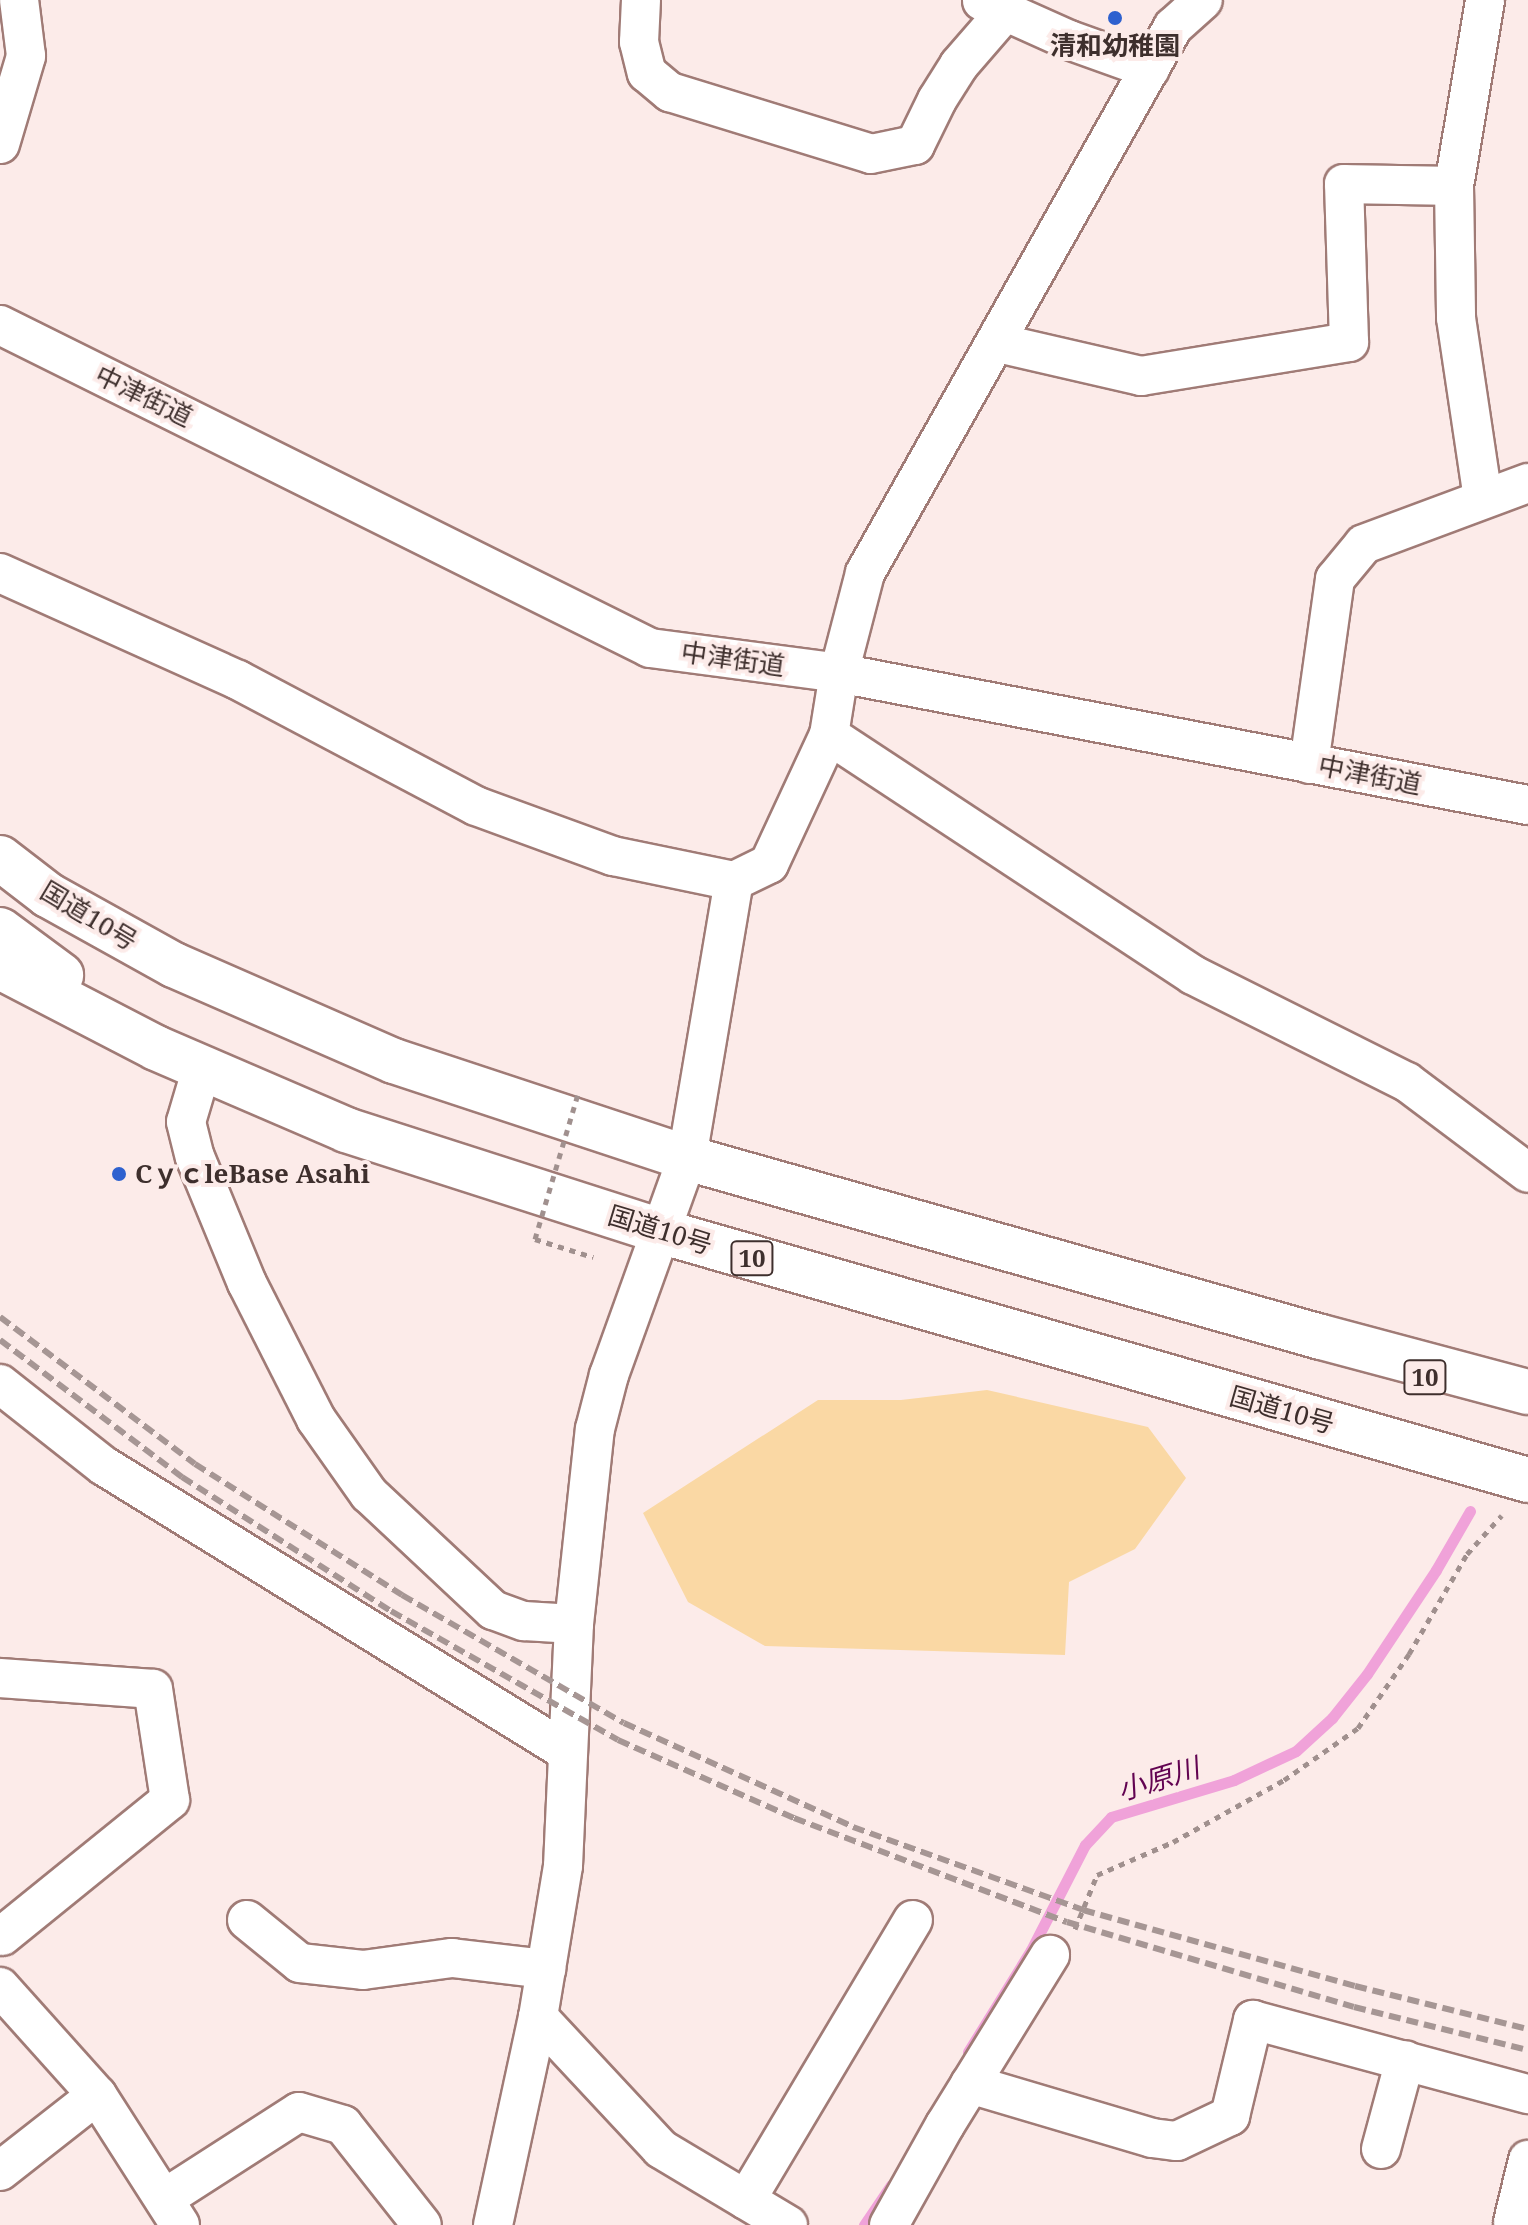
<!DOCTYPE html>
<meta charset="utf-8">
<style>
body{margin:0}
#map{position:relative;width:1528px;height:2225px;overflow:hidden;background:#fcebe9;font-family:"Noto Serif","Noto Sans JP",serif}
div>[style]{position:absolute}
.green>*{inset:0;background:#fad8a4}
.stream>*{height:11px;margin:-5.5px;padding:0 5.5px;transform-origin:5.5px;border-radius:5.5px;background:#f0a2d9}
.path>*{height:5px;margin-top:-2.5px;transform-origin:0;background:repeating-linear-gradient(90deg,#a0908e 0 6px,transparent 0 12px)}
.roads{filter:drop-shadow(2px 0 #a07b76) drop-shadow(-2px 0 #a07b76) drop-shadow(0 2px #a07b76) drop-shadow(0 -2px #a07b76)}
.minor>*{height:38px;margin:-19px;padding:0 19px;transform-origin:19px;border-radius:19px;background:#fff}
.highway>*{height:44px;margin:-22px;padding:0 22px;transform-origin:22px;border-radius:22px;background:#fff}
.rail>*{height:6px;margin-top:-3px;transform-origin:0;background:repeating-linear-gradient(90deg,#a69694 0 12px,transparent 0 18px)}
.path-bridge>*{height:5px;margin-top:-2.5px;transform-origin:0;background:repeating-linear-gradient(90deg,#a0908e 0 6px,transparent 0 12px)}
.dots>*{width:22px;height:22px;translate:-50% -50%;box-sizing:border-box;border:4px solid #fcebe9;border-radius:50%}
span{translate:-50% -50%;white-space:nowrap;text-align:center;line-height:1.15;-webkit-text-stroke:8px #fcebe9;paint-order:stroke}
.shield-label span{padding:2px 6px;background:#fcebe9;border:2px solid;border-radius:6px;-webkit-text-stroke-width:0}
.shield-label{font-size:24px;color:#3e2f2d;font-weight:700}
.poi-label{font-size:26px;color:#3e2f2d;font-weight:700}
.left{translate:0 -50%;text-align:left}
.street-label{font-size:26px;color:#3e2f2d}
.water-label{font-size:28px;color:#620351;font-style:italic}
</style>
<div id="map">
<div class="green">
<div style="clip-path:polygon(987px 1390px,1148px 1427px,1186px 1478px,1135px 1549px,1069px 1582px,1065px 1655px,765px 1646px,688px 1602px,643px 1513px,818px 1400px,901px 1400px)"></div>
</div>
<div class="stream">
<div style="left:968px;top:2052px;width:120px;rotate:-58.3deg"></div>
<div style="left:1031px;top:1950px;width:118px;rotate:-62.8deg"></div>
<div style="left:1085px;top:1845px;width:38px;rotate:-47deg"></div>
<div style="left:1111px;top:1817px;width:128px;rotate:-16.7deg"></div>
<div style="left:1234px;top:1780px;width:68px;rotate:-25.1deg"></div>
<div style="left:1296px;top:1751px;width:49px;rotate:-42.5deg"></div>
<div style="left:1332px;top:1718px;width:56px;rotate:-51.5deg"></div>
<div style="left:1367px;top:1674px;width:125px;rotate:-56.4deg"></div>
<div style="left:1436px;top:1570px;width:68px;rotate:-60deg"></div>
<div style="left:864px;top:2225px;width:48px;rotate:-56deg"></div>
</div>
<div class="path">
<div style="left:535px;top:1239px;width:61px;rotate:17.2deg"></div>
<div style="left:1075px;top:1929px;width:58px;rotate:-67.8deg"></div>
<div style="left:1097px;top:1875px;width:83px;rotate:-23.5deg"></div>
<div style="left:1173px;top:1842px;width:127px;rotate:-29.2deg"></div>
<div style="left:1284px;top:1780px;width:90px;rotate:-35.1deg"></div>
<div style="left:1358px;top:1728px;width:90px;rotate:-55.4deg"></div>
<div style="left:1409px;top:1654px;width:116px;rotate:-59.9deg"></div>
<div style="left:1467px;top:1554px;width:52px;rotate:-48.1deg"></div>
</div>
<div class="roads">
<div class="minor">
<div style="left:641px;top:0;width:42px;rotate:92.7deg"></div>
<div style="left:639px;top:42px;width:32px;rotate:76deg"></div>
<div style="left:647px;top:73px;width:30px;rotate:40deg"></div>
<div style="left:670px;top:92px;width:210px;rotate:17.1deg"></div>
<div style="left:871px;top:154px;width:45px;rotate:-11.6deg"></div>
<div style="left:915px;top:145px;width:50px;rotate:-63.9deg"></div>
<div style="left:937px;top:100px;width:41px;rotate:-57.8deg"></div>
<div style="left:959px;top:65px;width:69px;rotate:-49.1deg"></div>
<div style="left:982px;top:1px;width:95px;rotate:24.1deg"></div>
<div style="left:1069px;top:40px;width:86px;rotate:19.7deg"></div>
<div style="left:0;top:144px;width:92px;rotate:-73.5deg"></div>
<div style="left:26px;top:56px;width:56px;rotate:-97.1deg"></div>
<div style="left:1454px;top:186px;width:189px;rotate:-80.5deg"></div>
<div style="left:0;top:325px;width:726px;rotate:26.42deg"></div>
<div style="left:650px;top:648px;width:191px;rotate:7.5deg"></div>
<div style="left:839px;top:673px;width:702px;rotate:10.85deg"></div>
<div style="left:998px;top:343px;width:147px;rotate:13deg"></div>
<div style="left:1141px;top:376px;width:211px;rotate:-9.3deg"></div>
<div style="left:1349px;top:342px;width:158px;rotate:-91.8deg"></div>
<div style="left:1344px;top:184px;width:110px;rotate:1deg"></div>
<div style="left:1454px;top:186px;width:132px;rotate:89.1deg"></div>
<div style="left:1456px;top:318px;width:183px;rotate:81.5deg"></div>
<div style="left:0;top:573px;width:261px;rotate:24.2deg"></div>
<div style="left:238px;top:680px;width:269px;rotate:27.9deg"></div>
<div style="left:476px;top:806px;width:146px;rotate:20.1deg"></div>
<div style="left:613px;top:856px;width:124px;rotate:11.7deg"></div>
<div style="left:829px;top:735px;width:436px;rotate:33.4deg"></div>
<div style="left:1193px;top:975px;width:239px;rotate:26.6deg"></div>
<div style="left:1407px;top:1082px;width:151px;rotate:36.9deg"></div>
<div style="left:1309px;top:764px;width:187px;rotate:-82deg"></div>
<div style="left:1335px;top:579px;width:45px;rotate:-50.4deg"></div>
<div style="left:1364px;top:544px;width:175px;rotate:-20.4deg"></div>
<div style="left:202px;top:1068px;width:56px;rotate:106.5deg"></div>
<div style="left:186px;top:1122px;width:36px;rotate:76deg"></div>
<div style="left:195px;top:1157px;width:136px;rotate:67.6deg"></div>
<div style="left:247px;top:1283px;width:153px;rotate:63.1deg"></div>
<div style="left:316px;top:1419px;width:92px;rotate:54.8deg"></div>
<div style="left:369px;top:1494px;width:170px;rotate:43.1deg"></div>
<div style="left:493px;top:1610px;width:33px;rotate:20deg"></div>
<div style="left:524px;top:1621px;width:50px;rotate:3.4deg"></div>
<div style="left:0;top:1384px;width:132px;rotate:38.3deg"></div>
<div style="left:104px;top:1466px;width:543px;rotate:31.67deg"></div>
<div style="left:0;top:1678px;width:153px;rotate:4.1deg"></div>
<div style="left:153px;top:1689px;width:112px;rotate:81.3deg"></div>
<div style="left:170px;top:1800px;width:216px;rotate:141deg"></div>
<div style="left:247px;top:1920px;width:68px;rotate:39.1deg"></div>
<div style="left:300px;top:1963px;width:63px;rotate:6.3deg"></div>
<div style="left:363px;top:1970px;width:90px;rotate:-7.7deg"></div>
<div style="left:452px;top:1958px;width:95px;rotate:6.7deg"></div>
<div style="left:0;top:1987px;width:145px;rotate:48.1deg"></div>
<div style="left:97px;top:2095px;width:154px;rotate:57.4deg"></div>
<div style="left:538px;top:2017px;width:180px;rotate:47deg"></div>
<div style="left:661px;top:2149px;width:148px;rotate:30.9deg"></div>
<div style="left:970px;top:2084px;width:190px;rotate:16.5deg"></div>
<div style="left:1152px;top:2138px;width:25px;rotate:7deg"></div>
<div style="left:1177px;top:2141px;width:59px;rotate:-25.3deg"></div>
<div style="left:1230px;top:2116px;width:99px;rotate:-76.5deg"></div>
<div style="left:1253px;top:2020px;width:285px;rotate:15.1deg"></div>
<div style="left:1381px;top:2149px;width:92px;rotate:-74.9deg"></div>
<div style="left:0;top:2171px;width:123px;rotate:-38.1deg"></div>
<div style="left:165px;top:2198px;width:159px;rotate:-32.7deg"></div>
<div style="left:299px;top:2112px;width:46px;rotate:16.5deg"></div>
<div style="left:343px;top:2125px;width:127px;rotate:51.7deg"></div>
<div style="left:746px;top:2200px;width:326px;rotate:-59.2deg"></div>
<div style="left:1513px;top:2222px;width:64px;rotate:-76.4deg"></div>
<div style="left:493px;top:2225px;width:213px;rotate:-77.8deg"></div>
<div style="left:538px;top:2017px;width:153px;rotate:-80.6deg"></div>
<div style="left:563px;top:1866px;width:242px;rotate:-87.4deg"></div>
<div style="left:574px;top:1624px;width:196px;rotate:-83.9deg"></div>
<div style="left:595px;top:1429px;width:56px;rotate:-75.5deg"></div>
<div style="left:609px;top:1375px;width:231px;rotate:-70.2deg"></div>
<div style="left:687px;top:1158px;width:281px;rotate:-80.4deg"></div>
<div style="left:734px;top:881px;width:39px;rotate:-26deg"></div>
<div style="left:769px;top:864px;width:142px;rotate:-65.1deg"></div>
<div style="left:829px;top:735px;width:63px;rotate:-80.8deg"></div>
<div style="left:839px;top:673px;width:103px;rotate:-75.4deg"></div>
<div style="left:865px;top:573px;width:627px;rotate:-60.57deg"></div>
<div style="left:1173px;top:27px;width:40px;rotate:-42deg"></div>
<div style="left:889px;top:2225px;width:115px;rotate:-60.8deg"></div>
<div style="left:945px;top:2125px;width:200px;rotate:-58.3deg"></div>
</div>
<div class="highway">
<div style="left:0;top:858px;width:61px;rotate:37.6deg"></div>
<div style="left:48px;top:895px;width:144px;rotate:29.1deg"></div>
<div style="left:174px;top:965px;width:240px;rotate:23.6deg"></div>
<div style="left:394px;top:1061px;width:309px;rotate:18.3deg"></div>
<div style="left:687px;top:1158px;width:659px;rotate:15.77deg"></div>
<div style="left:1321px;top:1337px;width:214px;rotate:14.9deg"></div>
<div style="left:0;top:930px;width:76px;rotate:36.4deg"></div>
<div style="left:0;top:967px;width:176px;rotate:27.4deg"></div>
<div style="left:156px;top:1048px;width:207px;rotate:23.3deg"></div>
<div style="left:346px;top:1130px;width:333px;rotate:17.8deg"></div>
<div style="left:663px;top:1232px;width:900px;rotate:16deg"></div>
</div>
</div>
<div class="rail">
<div style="left:0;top:1317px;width:244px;rotate:37deg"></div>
<div style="left:195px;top:1464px;width:245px;rotate:32.3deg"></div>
<div style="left:402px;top:1595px;width:256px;rotate:30deg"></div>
<div style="left:624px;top:1723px;width:252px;rotate:24.4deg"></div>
<div style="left:853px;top:1827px;width:245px;rotate:19.8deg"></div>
<div style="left:1083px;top:1910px;width:282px;rotate:15.6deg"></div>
<div style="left:1355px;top:1986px;width:178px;rotate:14deg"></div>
<div style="left:0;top:1340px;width:228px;rotate:37deg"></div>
<div style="left:182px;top:1477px;width:248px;rotate:32.7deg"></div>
<div style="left:391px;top:1611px;width:261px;rotate:29.6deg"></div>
<div style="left:618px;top:1740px;width:193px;rotate:23.9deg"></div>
<div style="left:794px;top:1818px;width:292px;rotate:20.9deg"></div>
<div style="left:1067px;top:1922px;width:299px;rotate:16.5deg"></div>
<div style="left:1354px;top:2007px;width:179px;rotate:13.9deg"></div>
</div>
<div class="path-bridge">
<div style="left:535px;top:1239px;width:155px;rotate:-73.5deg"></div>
</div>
<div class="dots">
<div style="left:1115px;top:18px;background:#2e61cf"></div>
<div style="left:119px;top:1174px;background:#2e61cf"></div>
</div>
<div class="shield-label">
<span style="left:752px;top:1258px">10</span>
<span style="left:1425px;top:1377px">10</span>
</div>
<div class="poi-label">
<span style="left:1115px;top:46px">清和幼稚園</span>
<span class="left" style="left:135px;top:1174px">CｙｃleBase Asahi</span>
</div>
<div class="street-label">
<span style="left:144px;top:396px;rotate:26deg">中津街道</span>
<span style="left:733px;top:659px;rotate:8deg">中津街道</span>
<span style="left:1370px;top:775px;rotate:11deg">中津街道</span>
<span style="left:89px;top:916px;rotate:31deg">国道10号</span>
<span style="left:660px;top:1230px;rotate:17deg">国道10号</span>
<span style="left:1282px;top:1410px;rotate:16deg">国道10号</span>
</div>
<div class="water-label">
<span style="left:1158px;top:1778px;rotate:-17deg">小原川</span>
</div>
</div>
